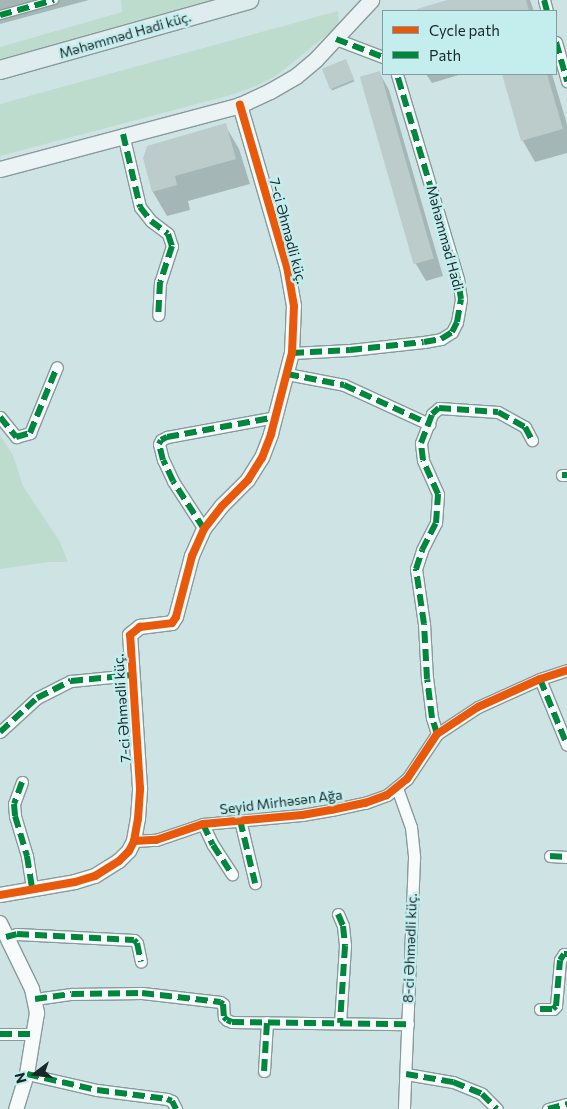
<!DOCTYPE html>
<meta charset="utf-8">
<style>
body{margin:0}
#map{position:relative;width:567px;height:1109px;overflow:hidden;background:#cee4e4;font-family:Commissioner,sans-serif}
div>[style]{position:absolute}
.green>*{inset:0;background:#bedccd}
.shadow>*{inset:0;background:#0003;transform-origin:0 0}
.building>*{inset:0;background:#bbccca;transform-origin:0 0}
.roads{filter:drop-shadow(1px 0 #899a9a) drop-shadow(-1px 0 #899a9a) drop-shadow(0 1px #899a9a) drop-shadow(0 -1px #899a9a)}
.pedestrian>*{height:8px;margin:-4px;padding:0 4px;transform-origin:4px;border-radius:4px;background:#f8fbfb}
.minor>*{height:11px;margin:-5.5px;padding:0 5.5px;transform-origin:5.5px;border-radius:5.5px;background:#f8fbfb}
.tertiary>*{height:14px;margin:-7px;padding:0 7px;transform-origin:7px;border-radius:7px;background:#f8fbfb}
.secondary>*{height:15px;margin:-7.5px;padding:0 7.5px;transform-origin:7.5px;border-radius:7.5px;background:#ebf3f5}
.primary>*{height:18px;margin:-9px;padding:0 9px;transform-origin:9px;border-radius:9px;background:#deecee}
.quiet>*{height:6px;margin-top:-3px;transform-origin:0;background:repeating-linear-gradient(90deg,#00873e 0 12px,transparent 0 18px)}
.cycleway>*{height:8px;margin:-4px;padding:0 4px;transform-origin:4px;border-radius:4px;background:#e8590c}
span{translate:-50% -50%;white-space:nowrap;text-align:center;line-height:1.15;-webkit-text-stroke:5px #c4edee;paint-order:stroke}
.street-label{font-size:14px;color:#182829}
.legend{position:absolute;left:382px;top:10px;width:175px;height:65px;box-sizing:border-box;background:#c4edee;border:1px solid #7f9e9f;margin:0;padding:6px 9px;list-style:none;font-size:15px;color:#182829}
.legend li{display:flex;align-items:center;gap:10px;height:25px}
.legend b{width:25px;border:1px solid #7f9e9f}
.north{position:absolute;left:10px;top:1049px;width:50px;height:50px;-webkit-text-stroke:4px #c4edee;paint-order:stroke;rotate:255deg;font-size:14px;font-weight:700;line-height:20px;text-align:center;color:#182829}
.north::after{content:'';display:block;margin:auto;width:18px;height:22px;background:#182829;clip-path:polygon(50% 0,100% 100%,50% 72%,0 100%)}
</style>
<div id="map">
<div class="green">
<div style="clip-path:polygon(121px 0,211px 0,0 59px,0 47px,122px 12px)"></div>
<div style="clip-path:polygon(338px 11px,339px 25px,276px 76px,256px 86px,231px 95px,0 156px,0 104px)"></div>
<div style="clip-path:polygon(0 435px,13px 455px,23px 486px,59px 540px,68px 562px,49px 562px,0 569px)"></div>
</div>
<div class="shadow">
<div style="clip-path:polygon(0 0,89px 0,0 24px)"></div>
<div style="clip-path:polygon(452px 0,530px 0,534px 11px,413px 11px)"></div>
<div style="left:346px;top:61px;width:22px;height:24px;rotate:68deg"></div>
<div style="clip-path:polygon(379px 72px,389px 90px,443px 276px,426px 281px,416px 264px)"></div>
<div style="clip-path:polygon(426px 74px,462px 74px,432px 83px)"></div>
<div style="clip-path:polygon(503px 74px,552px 74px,567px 124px,567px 153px,535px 162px,523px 141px)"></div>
<div style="clip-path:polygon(225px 125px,239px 149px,250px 184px,188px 201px,190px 210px,167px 216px,153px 192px,144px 158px)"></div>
</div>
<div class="building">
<div style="clip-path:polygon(447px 0,526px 0,529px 11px,417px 11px,417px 9px)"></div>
<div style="left:346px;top:59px;width:22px;height:26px;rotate:68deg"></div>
<div style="left:380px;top:71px;width:195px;height:21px;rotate:74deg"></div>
<div style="clip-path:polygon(502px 74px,547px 74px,563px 129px,521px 141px)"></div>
<div style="clip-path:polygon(226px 123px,236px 159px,175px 176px,177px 185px,152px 192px,143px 158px,147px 146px)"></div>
</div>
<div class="roads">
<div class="pedestrian">
<div style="left:0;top:15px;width:56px;rotate:-15.5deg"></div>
</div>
<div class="minor">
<div style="left:544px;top:0;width:11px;rotate:75deg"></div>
<div style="left:336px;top:39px;width:50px;rotate:21deg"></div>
<div style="left:556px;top:42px;width:41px;rotate:74.2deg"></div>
<div style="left:123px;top:134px;width:75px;rotate:76.9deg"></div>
<div style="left:140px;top:207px;width:18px;rotate:52deg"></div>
<div style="left:151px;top:221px;width:21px;rotate:37deg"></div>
<div style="left:168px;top:234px;width:13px;rotate:72deg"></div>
<div style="left:172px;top:246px;width:38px;rotate:108deg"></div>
<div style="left:160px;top:282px;width:33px;rotate:93deg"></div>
<div style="left:292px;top:353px;width:58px;rotate:-3deg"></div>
<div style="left:350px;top:350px;width:74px;rotate:-6.2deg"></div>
<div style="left:424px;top:342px;width:17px;rotate:-10deg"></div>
<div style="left:441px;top:339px;width:13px;rotate:-32deg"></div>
<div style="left:452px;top:332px;width:11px;rotate:-63deg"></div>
<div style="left:457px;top:322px;width:23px;rotate:-80deg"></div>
<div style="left:461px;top:299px;width:20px;rotate:-99deg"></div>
<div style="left:458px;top:279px;width:214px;rotate:-106.6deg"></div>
<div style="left:287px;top:374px;width:58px;rotate:10.9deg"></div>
<div style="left:344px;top:385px;width:94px;rotate:24.6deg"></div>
<div style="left:0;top:417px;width:26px;rotate:51deg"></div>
<div style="left:16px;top:437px;width:15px;rotate:-16deg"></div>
<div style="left:30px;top:433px;width:71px;rotate:-67.8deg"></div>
<div style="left:562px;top:475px;width:5px"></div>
<div style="left:204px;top:529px;width:57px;rotate:-122.9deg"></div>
<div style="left:173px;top:481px;width:23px;rotate:-115deg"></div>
<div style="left:163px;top:460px;width:16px;rotate:-104deg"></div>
<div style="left:159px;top:444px;width:4px;rotate:-63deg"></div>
<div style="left:161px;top:440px;width:7px;rotate:-27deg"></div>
<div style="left:167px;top:437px;width:111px;rotate:-10.4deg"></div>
<div style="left:540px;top:679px;width:71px;rotate:67.8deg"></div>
<div style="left:0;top:732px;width:50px;rotate:-42.6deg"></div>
<div style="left:37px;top:698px;width:38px;rotate:-27deg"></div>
<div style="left:71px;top:681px;width:61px;rotate:-5.6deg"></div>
<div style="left:437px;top:734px;width:17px;rotate:-107deg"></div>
<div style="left:432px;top:718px;width:39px;rotate:-97deg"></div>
<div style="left:427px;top:679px;width:55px;rotate:-93.1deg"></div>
<div style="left:424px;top:624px;width:56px;rotate:-98.3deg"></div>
<div style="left:416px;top:569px;width:20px;rotate:-72deg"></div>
<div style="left:422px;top:550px;width:30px;rotate:-63deg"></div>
<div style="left:436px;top:523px;width:29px;rotate:-86deg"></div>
<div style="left:438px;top:494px;width:37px;rotate:-114deg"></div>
<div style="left:423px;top:460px;width:17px;rotate:-97deg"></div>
<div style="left:421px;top:443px;width:31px;rotate:-69deg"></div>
<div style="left:432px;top:414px;width:9px;rotate:-41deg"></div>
<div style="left:439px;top:408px;width:59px;rotate:3.9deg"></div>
<div style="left:498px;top:412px;width:31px;rotate:29deg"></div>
<div style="left:525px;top:427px;width:15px;rotate:62deg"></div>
<div style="left:22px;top:782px;width:23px;rotate:110deg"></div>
<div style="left:14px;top:804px;width:12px;rotate:85deg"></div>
<div style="left:15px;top:816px;width:42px;rotate:73.3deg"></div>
<div style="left:27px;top:856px;width:32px;rotate:81deg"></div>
<div style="left:397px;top:788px;width:41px;rotate:70.3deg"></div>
<div style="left:411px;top:827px;width:31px;rotate:84deg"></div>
<div style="left:414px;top:858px;width:251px;rotate:92.3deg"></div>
<div style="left:240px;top:820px;width:65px;rotate:76.6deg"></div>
<div style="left:203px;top:824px;width:23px;rotate:65deg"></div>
<div style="left:213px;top:845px;width:35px;rotate:57deg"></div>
<div style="left:134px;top:841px;width:22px;rotate:-3deg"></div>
<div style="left:156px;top:840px;width:50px;rotate:-18.8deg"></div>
<div style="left:203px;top:824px;width:99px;rotate:-5.2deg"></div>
<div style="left:302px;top:815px;width:29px;rotate:-10deg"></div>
<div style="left:331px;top:810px;width:35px;rotate:-12deg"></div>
<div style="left:365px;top:803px;width:23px;rotate:-20deg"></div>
<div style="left:387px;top:795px;width:26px;rotate:-39deg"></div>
<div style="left:407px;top:779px;width:54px;rotate:-56.3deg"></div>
<div style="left:437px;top:734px;width:49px;rotate:-33.4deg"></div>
<div style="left:478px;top:707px;width:68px;rotate:-24.3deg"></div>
<div style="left:540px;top:679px;width:28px;rotate:-18deg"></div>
<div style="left:550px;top:856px;width:17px;rotate:3deg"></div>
<div style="left:338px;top:914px;width:13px;rotate:67deg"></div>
<div style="left:343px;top:926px;width:20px;rotate:84deg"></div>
<div style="left:345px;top:946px;width:77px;rotate:93.7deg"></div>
<div style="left:6px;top:937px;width:11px;rotate:-15deg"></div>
<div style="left:17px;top:934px;width:117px;rotate:2.9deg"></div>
<div style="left:134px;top:940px;width:4px;rotate:45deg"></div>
<div style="left:137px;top:943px;width:19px;rotate:78deg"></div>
<div style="left:35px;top:999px;width:37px;rotate:-8deg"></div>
<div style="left:72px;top:994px;width:70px;rotate:-0.8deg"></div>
<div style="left:142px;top:993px;width:79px;rotate:6.6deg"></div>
<div style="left:220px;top:1002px;width:4px;rotate:34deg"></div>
<div style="left:223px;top:1004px;width:13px;rotate:86deg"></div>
<div style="left:224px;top:1017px;width:4px;rotate:45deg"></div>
<div style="left:227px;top:1020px;width:5px;rotate:22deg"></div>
<div style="left:232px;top:1022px;width:176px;rotate:0.7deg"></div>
<div style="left:540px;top:1009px;width:13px"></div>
<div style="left:553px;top:1009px;width:4px;rotate:-45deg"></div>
<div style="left:556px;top:1006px;width:46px;rotate:-85deg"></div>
<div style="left:560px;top:960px;width:7px;rotate:-56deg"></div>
<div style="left:564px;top:954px;width:3px"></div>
<div style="left:0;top:1034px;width:34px"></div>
<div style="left:264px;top:1071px;width:49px;rotate:-86.5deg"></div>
<div style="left:27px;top:1074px;width:72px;rotate:12.9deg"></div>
<div style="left:97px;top:1090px;width:71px;rotate:7.3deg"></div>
<div style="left:167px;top:1099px;width:5px;rotate:22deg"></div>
<div style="left:172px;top:1101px;width:9px;rotate:63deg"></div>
<div style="left:406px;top:1074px;width:48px;rotate:9.7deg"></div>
<div style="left:453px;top:1082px;width:31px;rotate:22deg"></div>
<div style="left:482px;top:1094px;width:21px;rotate:45deg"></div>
<div style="left:548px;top:1109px;width:20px;rotate:-15deg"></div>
</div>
<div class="tertiary">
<div style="left:0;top:895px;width:76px;rotate:-9.8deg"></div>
<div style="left:75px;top:882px;width:21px;rotate:-17deg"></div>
<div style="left:95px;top:876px;width:28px;rotate:-32deg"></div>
<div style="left:119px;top:861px;width:14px;rotate:-45deg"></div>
<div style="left:129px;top:851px;width:11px;rotate:-63deg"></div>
<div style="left:134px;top:841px;width:22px;rotate:-80deg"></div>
<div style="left:138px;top:819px;width:31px;rotate:-86deg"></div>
<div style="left:140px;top:788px;width:153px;rotate:-93.7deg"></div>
<div style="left:130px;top:635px;width:13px;rotate:-39deg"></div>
<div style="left:140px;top:627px;width:32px;rotate:-7deg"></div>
<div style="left:172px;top:623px;width:7px;rotate:-56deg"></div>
<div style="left:176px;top:617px;width:63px;rotate:-75.3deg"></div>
<div style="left:192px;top:556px;width:30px;rotate:-66deg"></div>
<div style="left:204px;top:529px;width:29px;rotate:-52deg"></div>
<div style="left:222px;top:506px;width:37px;rotate:-45deg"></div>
<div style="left:248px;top:480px;width:26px;rotate:-58deg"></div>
<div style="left:262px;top:458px;width:26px;rotate:-69deg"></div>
<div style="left:271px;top:434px;width:84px;rotate:-75.5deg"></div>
<div style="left:292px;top:353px;width:47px;rotate:-87.6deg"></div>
<div style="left:294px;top:306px;width:40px;rotate:-100deg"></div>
<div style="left:287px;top:267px;width:169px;rotate:-106.2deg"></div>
<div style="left:0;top:923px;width:73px;rotate:64.1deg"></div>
<div style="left:32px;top:989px;width:25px;rotate:78deg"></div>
<div style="left:37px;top:1013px;width:62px;rotate:99.3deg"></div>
<div style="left:27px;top:1074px;width:37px;rotate:107deg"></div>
</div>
<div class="secondary">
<div style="left:0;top:169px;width:248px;rotate:-14.9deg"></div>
<div style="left:240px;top:105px;width:33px;rotate:-25deg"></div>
<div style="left:270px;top:91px;width:30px;rotate:-30deg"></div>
<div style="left:296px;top:76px;width:26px;rotate:-40deg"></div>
<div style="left:316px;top:59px;width:81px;rotate:-47deg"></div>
</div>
<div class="primary">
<div style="left:0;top:70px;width:259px;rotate:-15.7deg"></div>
</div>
</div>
<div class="quiet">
<div style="left:544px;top:0;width:11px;rotate:75deg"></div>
<div style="left:0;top:15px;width:56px;rotate:-15.5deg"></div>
<div style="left:336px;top:39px;width:50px;rotate:21deg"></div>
<div style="left:556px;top:42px;width:41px;rotate:74.2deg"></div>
<div style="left:123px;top:134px;width:75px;rotate:76.9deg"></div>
<div style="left:140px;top:207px;width:18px;rotate:52deg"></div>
<div style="left:151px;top:221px;width:21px;rotate:37deg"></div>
<div style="left:168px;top:234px;width:13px;rotate:72deg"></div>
<div style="left:172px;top:246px;width:38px;rotate:108deg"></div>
<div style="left:160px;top:282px;width:33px;rotate:93deg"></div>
<div style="left:292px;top:353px;width:58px;rotate:-3deg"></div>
<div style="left:350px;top:350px;width:74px;rotate:-6.2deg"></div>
<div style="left:424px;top:342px;width:17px;rotate:-10deg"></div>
<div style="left:441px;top:339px;width:13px;rotate:-32deg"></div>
<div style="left:452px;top:332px;width:11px;rotate:-63deg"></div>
<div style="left:457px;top:322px;width:23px;rotate:-80deg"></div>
<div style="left:461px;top:299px;width:20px;rotate:-99deg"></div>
<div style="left:458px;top:279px;width:214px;rotate:-106.6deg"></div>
<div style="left:287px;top:374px;width:58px;rotate:10.9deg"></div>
<div style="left:344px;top:385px;width:94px;rotate:24.6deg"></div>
<div style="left:0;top:417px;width:26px;rotate:51deg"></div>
<div style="left:16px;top:437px;width:15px;rotate:-16deg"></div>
<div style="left:30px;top:433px;width:71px;rotate:-67.8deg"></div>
<div style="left:562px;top:475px;width:5px"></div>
<div style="left:204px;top:529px;width:57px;rotate:-122.9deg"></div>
<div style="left:173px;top:481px;width:23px;rotate:-115deg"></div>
<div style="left:163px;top:460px;width:16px;rotate:-104deg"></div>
<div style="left:159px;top:444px;width:4px;rotate:-63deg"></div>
<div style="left:161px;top:440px;width:7px;rotate:-27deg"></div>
<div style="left:167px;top:437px;width:111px;rotate:-10.4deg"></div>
<div style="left:540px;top:679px;width:71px;rotate:67.8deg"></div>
<div style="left:0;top:732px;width:50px;rotate:-42.6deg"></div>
<div style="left:37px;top:698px;width:38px;rotate:-27deg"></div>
<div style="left:71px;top:681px;width:61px;rotate:-5.6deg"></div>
<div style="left:437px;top:734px;width:17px;rotate:-107deg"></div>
<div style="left:432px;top:718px;width:39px;rotate:-97deg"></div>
<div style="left:427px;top:679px;width:55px;rotate:-93.1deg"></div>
<div style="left:424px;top:624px;width:56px;rotate:-98.3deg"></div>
<div style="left:416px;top:569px;width:20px;rotate:-72deg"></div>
<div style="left:422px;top:550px;width:30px;rotate:-63deg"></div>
<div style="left:436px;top:523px;width:29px;rotate:-86deg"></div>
<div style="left:438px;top:494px;width:37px;rotate:-114deg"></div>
<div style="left:423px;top:460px;width:17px;rotate:-97deg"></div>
<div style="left:421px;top:443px;width:31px;rotate:-69deg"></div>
<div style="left:432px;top:414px;width:9px;rotate:-41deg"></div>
<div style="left:439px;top:408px;width:59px;rotate:3.9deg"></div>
<div style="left:498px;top:412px;width:31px;rotate:29deg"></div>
<div style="left:525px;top:427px;width:15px;rotate:62deg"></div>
<div style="left:22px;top:782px;width:23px;rotate:110deg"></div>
<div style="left:14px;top:804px;width:12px;rotate:85deg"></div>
<div style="left:15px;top:816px;width:42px;rotate:73.3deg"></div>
<div style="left:27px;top:856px;width:32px;rotate:81deg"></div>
<div style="left:240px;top:820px;width:65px;rotate:76.6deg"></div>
<div style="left:203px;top:824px;width:23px;rotate:65deg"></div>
<div style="left:213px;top:845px;width:35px;rotate:57deg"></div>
<div style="left:550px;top:856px;width:17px;rotate:3deg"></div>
<div style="left:338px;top:914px;width:13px;rotate:67deg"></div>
<div style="left:343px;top:926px;width:20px;rotate:84deg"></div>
<div style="left:345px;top:946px;width:77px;rotate:93.7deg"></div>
<div style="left:6px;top:937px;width:11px;rotate:-15deg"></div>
<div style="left:17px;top:934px;width:117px;rotate:2.9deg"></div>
<div style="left:134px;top:940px;width:4px;rotate:45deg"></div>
<div style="left:137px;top:943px;width:19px;rotate:78deg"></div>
<div style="left:35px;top:999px;width:37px;rotate:-8deg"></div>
<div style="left:72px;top:994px;width:70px;rotate:-0.8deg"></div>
<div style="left:142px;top:993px;width:79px;rotate:6.6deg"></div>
<div style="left:220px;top:1002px;width:4px;rotate:34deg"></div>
<div style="left:223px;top:1004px;width:13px;rotate:86deg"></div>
<div style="left:224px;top:1017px;width:4px;rotate:45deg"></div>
<div style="left:227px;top:1020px;width:5px;rotate:22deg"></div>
<div style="left:232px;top:1022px;width:176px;rotate:0.7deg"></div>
<div style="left:540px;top:1009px;width:13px"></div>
<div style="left:553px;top:1009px;width:4px;rotate:-45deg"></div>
<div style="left:556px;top:1006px;width:46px;rotate:-85deg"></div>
<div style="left:560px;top:960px;width:7px;rotate:-56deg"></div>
<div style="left:564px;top:954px;width:3px"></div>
<div style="left:0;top:1034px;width:34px"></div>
<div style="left:264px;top:1071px;width:49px;rotate:-86.5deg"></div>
<div style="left:27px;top:1074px;width:72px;rotate:12.9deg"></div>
<div style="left:97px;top:1090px;width:71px;rotate:7.3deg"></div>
<div style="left:167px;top:1099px;width:5px;rotate:22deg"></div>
<div style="left:172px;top:1101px;width:9px;rotate:63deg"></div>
<div style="left:406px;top:1074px;width:48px;rotate:9.7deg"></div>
<div style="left:453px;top:1082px;width:31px;rotate:22deg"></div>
<div style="left:482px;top:1094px;width:21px;rotate:45deg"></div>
<div style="left:548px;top:1109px;width:20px;rotate:-15deg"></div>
</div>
<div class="cycleway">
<div style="left:134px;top:841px;width:22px;rotate:-3deg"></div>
<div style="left:156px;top:840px;width:50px;rotate:-18.8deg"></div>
<div style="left:203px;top:824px;width:99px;rotate:-5.2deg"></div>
<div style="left:302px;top:815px;width:29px;rotate:-10deg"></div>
<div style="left:331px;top:810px;width:35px;rotate:-12deg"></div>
<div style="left:365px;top:803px;width:23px;rotate:-20deg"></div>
<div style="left:387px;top:795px;width:26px;rotate:-39deg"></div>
<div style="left:407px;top:779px;width:54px;rotate:-56.3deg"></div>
<div style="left:437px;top:734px;width:49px;rotate:-33.4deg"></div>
<div style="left:478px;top:707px;width:68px;rotate:-24.3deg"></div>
<div style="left:540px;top:679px;width:28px;rotate:-18deg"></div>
<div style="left:0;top:895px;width:76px;rotate:-9.8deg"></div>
<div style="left:75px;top:882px;width:21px;rotate:-17deg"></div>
<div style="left:95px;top:876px;width:28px;rotate:-32deg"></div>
<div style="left:119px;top:861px;width:14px;rotate:-45deg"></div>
<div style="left:129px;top:851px;width:11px;rotate:-63deg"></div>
<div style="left:134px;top:841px;width:22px;rotate:-80deg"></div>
<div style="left:138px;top:819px;width:31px;rotate:-86deg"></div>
<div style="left:140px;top:788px;width:153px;rotate:-93.7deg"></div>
<div style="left:130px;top:635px;width:13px;rotate:-39deg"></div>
<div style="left:140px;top:627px;width:32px;rotate:-7deg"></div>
<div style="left:172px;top:623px;width:7px;rotate:-56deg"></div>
<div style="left:176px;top:617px;width:63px;rotate:-75.3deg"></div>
<div style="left:192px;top:556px;width:30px;rotate:-66deg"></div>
<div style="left:204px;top:529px;width:29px;rotate:-52deg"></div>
<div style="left:222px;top:506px;width:37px;rotate:-45deg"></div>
<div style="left:248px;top:480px;width:26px;rotate:-58deg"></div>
<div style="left:262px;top:458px;width:26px;rotate:-69deg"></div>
<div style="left:271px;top:434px;width:84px;rotate:-75.5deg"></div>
<div style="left:292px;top:353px;width:47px;rotate:-87.6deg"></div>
<div style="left:294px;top:306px;width:40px;rotate:-100deg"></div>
<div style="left:287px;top:267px;width:169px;rotate:-106.2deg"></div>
</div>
<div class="street-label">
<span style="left:125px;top:35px;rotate:-16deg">Məhəmməd Hadi küç.</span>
<span style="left:288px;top:231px;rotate:75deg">7-ci Əhmədli küç.</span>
<span style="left:445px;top:238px;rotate:75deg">Məhəmməd Hadi</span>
<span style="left:122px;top:708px;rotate:-94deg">7-ci Əhmədli küç.</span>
<span style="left:281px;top:802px;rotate:-7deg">Seyid Mirhəsən Ağa</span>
<span style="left:410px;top:948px;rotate:-88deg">8-ci Əhmədli küç.</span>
</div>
<ul class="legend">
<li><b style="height:6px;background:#e8590c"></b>Cycle path</li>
<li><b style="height:6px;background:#00873e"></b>Path</li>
</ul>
<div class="north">N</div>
</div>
